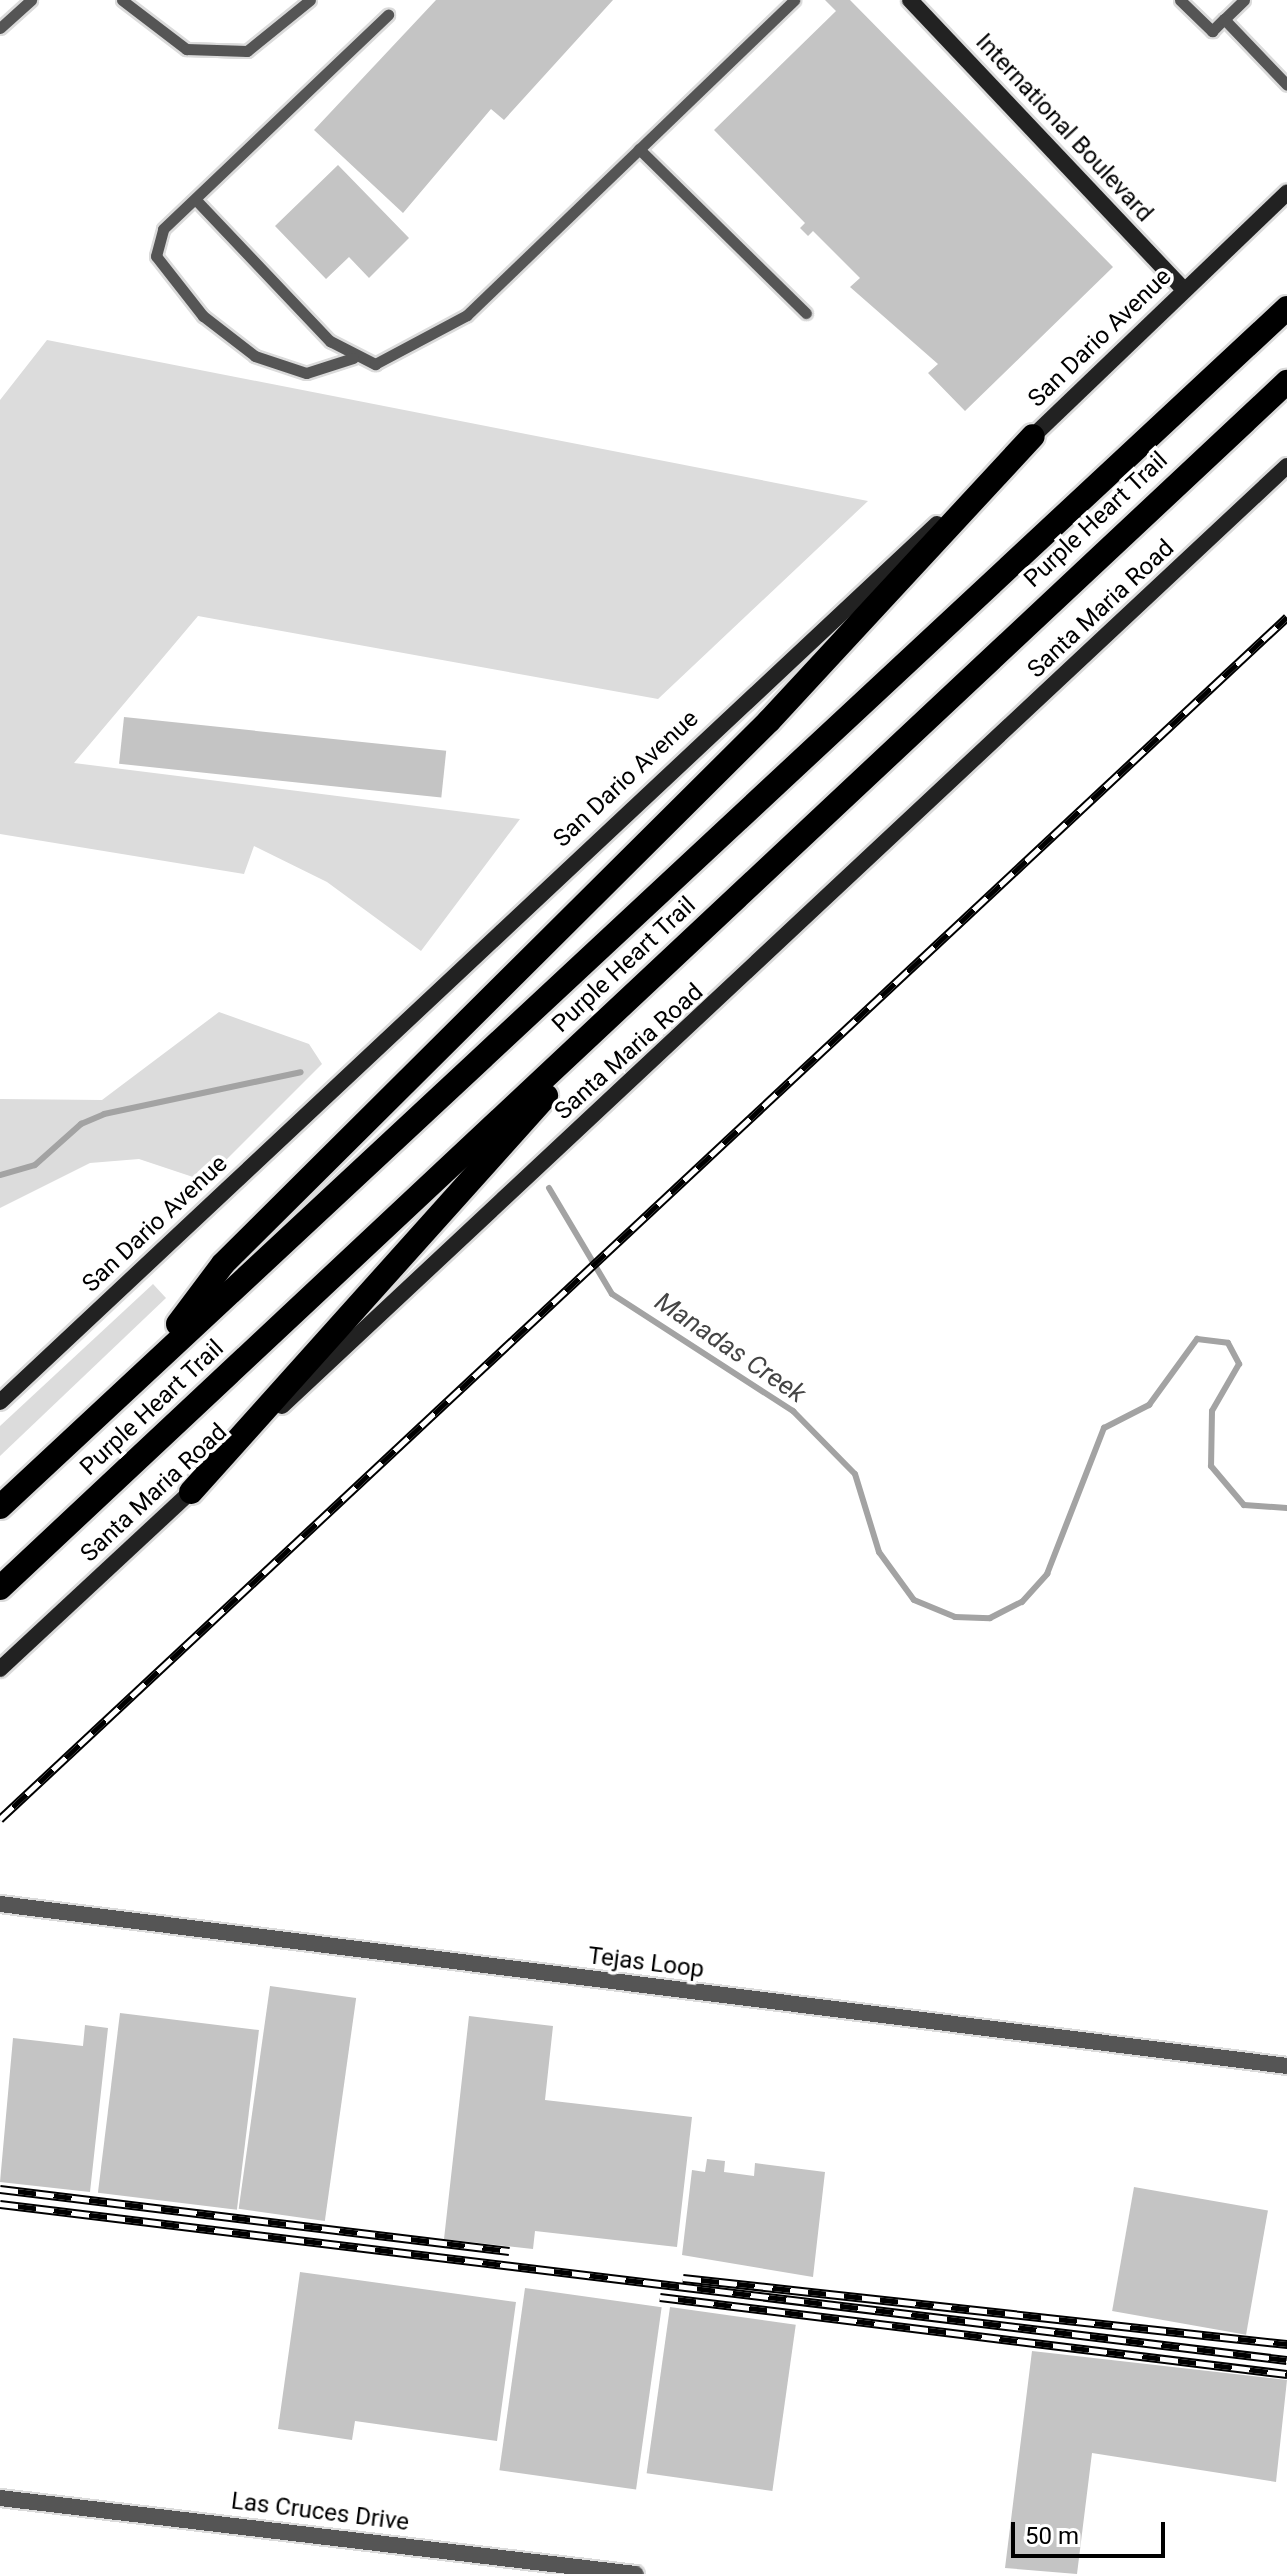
<!DOCTYPE html>
<style>
body{margin:0}
#map{position:relative;width:1287px;height:2574px;overflow:hidden;background:#fff;font-family:Roboto,sans-serif}
div>[style]{position:absolute}
.green>*{inset:0;background:#dcdcdc}
.stream>*{height:6px;margin:-3px;padding:0 3px;transform-origin:3px;border-radius:3px;background:#a3a3a3}
.building>*{inset:0;background:#c4c4c4;transform-origin:0 0}
.roads{filter:drop-shadow(2px 0 #dbdbdb) drop-shadow(-2px 0 #dbdbdb) drop-shadow(0 2px #dbdbdb) drop-shadow(0 -2px #dbdbdb)}
.service>*{height:11px;margin:-5.5px;padding:0 5.5px;transform-origin:5.5px;border-radius:5.5px;background:#555}
.minor>*{height:16px;margin:-8px;padding:0 8px;transform-origin:8px;border-radius:8px;background:#555}
.tertiary>*{height:16px;margin:-8px;padding:0 8px;transform-origin:8px;border-radius:8px;background:#555}
.secondary>*{height:16px;margin:-8px;padding:0 8px;transform-origin:8px;border-radius:8px;background:#222}
.motorway>*{height:24px;margin:-12px;padding:0 12px;transform-origin:12px;border-radius:12px;background:#000}
.rail>*{height:9px;margin-top:-4.5px;transform-origin:0;background:repeating-linear-gradient(90deg,#fff 0 18px,#000 0 36px);box-sizing:border-box;border-block:2px solid #000}
span{translate:-50% -50%;white-space:nowrap;text-align:center;line-height:1.15;-webkit-text-stroke:7px #fff;paint-order:stroke}
.street-label{font-size:24px;color:#000}
.water-label{font-size:26px;color:#444;font-style:italic}
.scale{position:absolute;left:1011px;top:2522px;width:154px;height:36px;box-sizing:border-box;border:4px solid #000;border-top:0;padding-left:10px;font-size:24px;line-height:28px;white-space:nowrap;color:#000;-webkit-text-stroke:6px #fff;paint-order:stroke}
</style>
<div id="map">
<div class="green">
<div style="clip-path:polygon(47px 340px,868px 501px,658px 699px,198px 616px,74px 763px,520px 819px,421px 951px,327px 882px,254px 846px,244px 874px,0 834px,0 400px)"></div>
<div style="clip-path:polygon(219px 1012px,309px 1044px,322px 1064px,205px 1181px,139px 1159px,90px 1163px,0 1208px,0 1099px,102px 1100px)"></div>
<div style="clip-path:polygon(153px 1284px,166px 1298px,0 1456px,0 1426px)"></div>
</div>
<div class="stream">
<div style="left:0;top:1175px;width:36px;rotate:-16deg"></div>
<div style="left:35px;top:1165px;width:62px;rotate:-41.7deg"></div>
<div style="left:81px;top:1124px;width:25px;rotate:-23deg"></div>
<div style="left:104px;top:1114px;width:201px;rotate:-12deg"></div>
<div style="left:549px;top:1188px;width:123px;rotate:59.3deg"></div>
<div style="left:612px;top:1294px;width:216px;rotate:32.9deg"></div>
<div style="left:793px;top:1411px;width:88px;rotate:45.5deg"></div>
<div style="left:855px;top:1474px;width:82px;rotate:72.9deg"></div>
<div style="left:879px;top:1552px;width:59px;rotate:53.9deg"></div>
<div style="left:914px;top:1600px;width:44px;rotate:22.5deg"></div>
<div style="left:955px;top:1617px;width:35px;rotate:2deg"></div>
<div style="left:990px;top:1618px;width:36px;rotate:-27deg"></div>
<div style="left:1022px;top:1602px;width:38px;rotate:-48deg"></div>
<div style="left:1047px;top:1574px;width:157px;rotate:-68.7deg"></div>
<div style="left:1104px;top:1428px;width:51px;rotate:-27.1deg"></div>
<div style="left:1149px;top:1405px;width:82px;rotate:-54deg"></div>
<div style="left:1197px;top:1339px;width:31px;rotate:7deg"></div>
<div style="left:1228px;top:1343px;width:24px;rotate:62deg"></div>
<div style="left:1239px;top:1364px;width:54px;rotate:119.9deg"></div>
<div style="left:1212px;top:1411px;width:55px;rotate:91deg"></div>
<div style="left:1211px;top:1466px;width:51px;rotate:49.8deg"></div>
<div style="left:1244px;top:1505px;width:43px;rotate:4deg"></div>
</div>
<div class="building">
<div style="clip-path:polygon(436px 0,613px 0,504px 120px,491px 109px,403px 213px,314px 130px)"></div>
<div style="clip-path:polygon(825px 0,850px 0,1113px 267px,965px 411px,928px 373px,938px 364px,850px 287px,860px 278px,813px 231px,808px 236px,800px 228px,805px 223px,714px 130px,836px 11px)"></div>
<div style="clip-path:polygon(338px 165px,409px 238px,369px 278px,349px 257px,326px 279px,275px 226px)"></div>
<div style="left:124px;top:717px;width:324px;height:47px;rotate:6deg"></div>
<div style="left:270px;top:1986px;width:87px;height:225px;rotate:8deg"></div>
<div style="left:120px;top:2013px;width:140px;height:181px;rotate:7deg"></div>
<div style="clip-path:polygon(469px 2016px,553px 2026px,545px 2100px,692px 2117px,677px 2247px,535px 2231px,533px 2249px,444px 2239px)"></div>
<div style="clip-path:polygon(85px 2025px,108px 2028px,90px 2192px,0 2182px,13px 2038px,83px 2046px)"></div>
<div style="clip-path:polygon(707px 2159px,725px 2161px,724px 2172px,754px 2176px,755px 2163px,825px 2172px,813px 2277px,682px 2255px,692px 2170px,705px 2172px)"></div>
<div style="left:1134px;top:2187px;width:136px;height:126px;rotate:10deg"></div>
<div style="clip-path:polygon(300px 2272px,516px 2302px,497px 2441px,355px 2421px,352px 2440px,278px 2429px)"></div>
<div style="left:525px;top:2288px;width:138px;height:184px;rotate:8deg"></div>
<div style="left:670px;top:2307px;width:127px;height:168px;rotate:8deg"></div>
<div style="clip-path:polygon(1032px 2351px,1287px 2380px,1276px 2482px,1092px 2453px,1077px 2574px,1005px 2568px)"></div>
</div>
<div class="roads">
<div class="service">
<div style="left:122px;top:0;width:81px;rotate:37.4deg"></div>
<div style="left:186px;top:49px;width:61px;rotate:1.9deg"></div>
<div style="left:247px;top:51px;width:81px;rotate:-39deg"></div>
<div style="left:1180px;top:0;width:45px;rotate:44.1deg"></div>
<div style="left:1212px;top:31px;width:17px;rotate:-45deg"></div>
<div style="left:1244px;top:0;width:28px;rotate:136deg"></div>
<div style="left:1224px;top:19px;width:91px;rotate:46.3deg"></div>
<div style="left:0;top:28px;width:42px;rotate:-42.1deg"></div>
<div style="left:639px;top:149px;width:234px;rotate:44.5deg"></div>
<div style="left:196px;top:200px;width:195px;rotate:46.5deg"></div>
<div style="left:330px;top:341px;width:51px;rotate:27.1deg"></div>
<div style="left:375px;top:364px;width:104px;rotate:-28deg"></div>
<div style="left:467px;top:315px;width:454px;rotate:-43.9deg"></div>
<div style="left:353px;top:358px;width:49px;rotate:162.3deg"></div>
<div style="left:306px;top:373px;width:54px;rotate:-161.6deg"></div>
<div style="left:255px;top:356px;width:66px;rotate:-142.4deg"></div>
<div style="left:203px;top:316px;width:76px;rotate:-128.1deg"></div>
<div style="left:156px;top:256px;width:28px;rotate:-75deg"></div>
<div style="left:163px;top:229px;width:311px;rotate:-43.6deg"></div>
</div>
<div class="minor">
<div style="left:0;top:1904px;width:1297px;rotate:7.17deg"></div>
</div>
<div class="tertiary">
<div style="left:0;top:2498px;width:640px;rotate:6.82deg"></div>
</div>
<div class="secondary">
<div style="left:910px;top:0;width:399px;rotate:46.6deg"></div>
<div style="left:1028px;top:441px;width:359px;rotate:-43.8deg"></div>
<div style="left:0;top:1402px;width:1284px;rotate:-43.14deg"></div>
<div style="left:282px;top:1406px;width:1376px;rotate:-43.09deg"></div>
<div style="left:0;top:1669px;width:270px;rotate:-42.9deg"></div>
</div>
<div class="motorway">
<div style="left:178px;top:1324px;width:75px;rotate:-53.1deg"></div>
<div style="left:223px;top:1264px;width:770px;rotate:-44.84deg"></div>
<div style="left:769px;top:721px;width:388px;rotate:-47.2deg"></div>
<div style="left:191px;top:1492px;width:532px;rotate:-48.12deg"></div>
<div style="left:0;top:1507px;width:1759px;rotate:-42.97deg"></div>
<div style="left:0;top:1588px;width:1764px;rotate:-43.14deg"></div>
</div>
</div>
<div class="rail">
<div style="left:0;top:1819px;width:1761px;rotate:-43.04deg"></div>
<div style="left:0;top:2189px;width:513px;rotate:6.94deg"></div>
<div style="left:0;top:2204px;width:1296px;rotate:6.91deg"></div>
<div style="left:683px;top:2278px;width:608px;rotate:6.24deg"></div>
<div style="left:660px;top:2297px;width:632px;rotate:7deg"></div>
</div>
<div class="street-label">
<span style="left:1064px;top:128px;rotate:47deg">International Boulevard</span>
<span style="left:1100px;top:338px;rotate:-44deg">San Dario Avenue</span>
<span style="left:1096px;top:520px;rotate:-43deg">Purple Heart Trail</span>
<span style="left:1101px;top:609px;rotate:-43deg">Santa Maria Road</span>
<span style="left:626px;top:779px;rotate:-43deg">San Dario Avenue</span>
<span style="left:624px;top:965px;rotate:-43deg">Purple Heart Trail</span>
<span style="left:629px;top:1052px;rotate:-42deg">Santa Maria Road</span>
<span style="left:155px;top:1224px;rotate:-43deg">San Dario Avenue</span>
<span style="left:152px;top:1408px;rotate:-43deg">Purple Heart Trail</span>
<span style="left:154px;top:1493px;rotate:-43deg">Santa Maria Road</span>
<span style="left:646px;top:1963px;rotate:7deg">Tejas Loop</span>
<span style="left:320px;top:2512px;rotate:7deg">Las Cruces Drive</span>
</div>
<div class="water-label">
<span style="left:730px;top:1348px;rotate:34deg">Manadas Creek</span>
</div>
<div class="scale">50 m</div>
</div>
